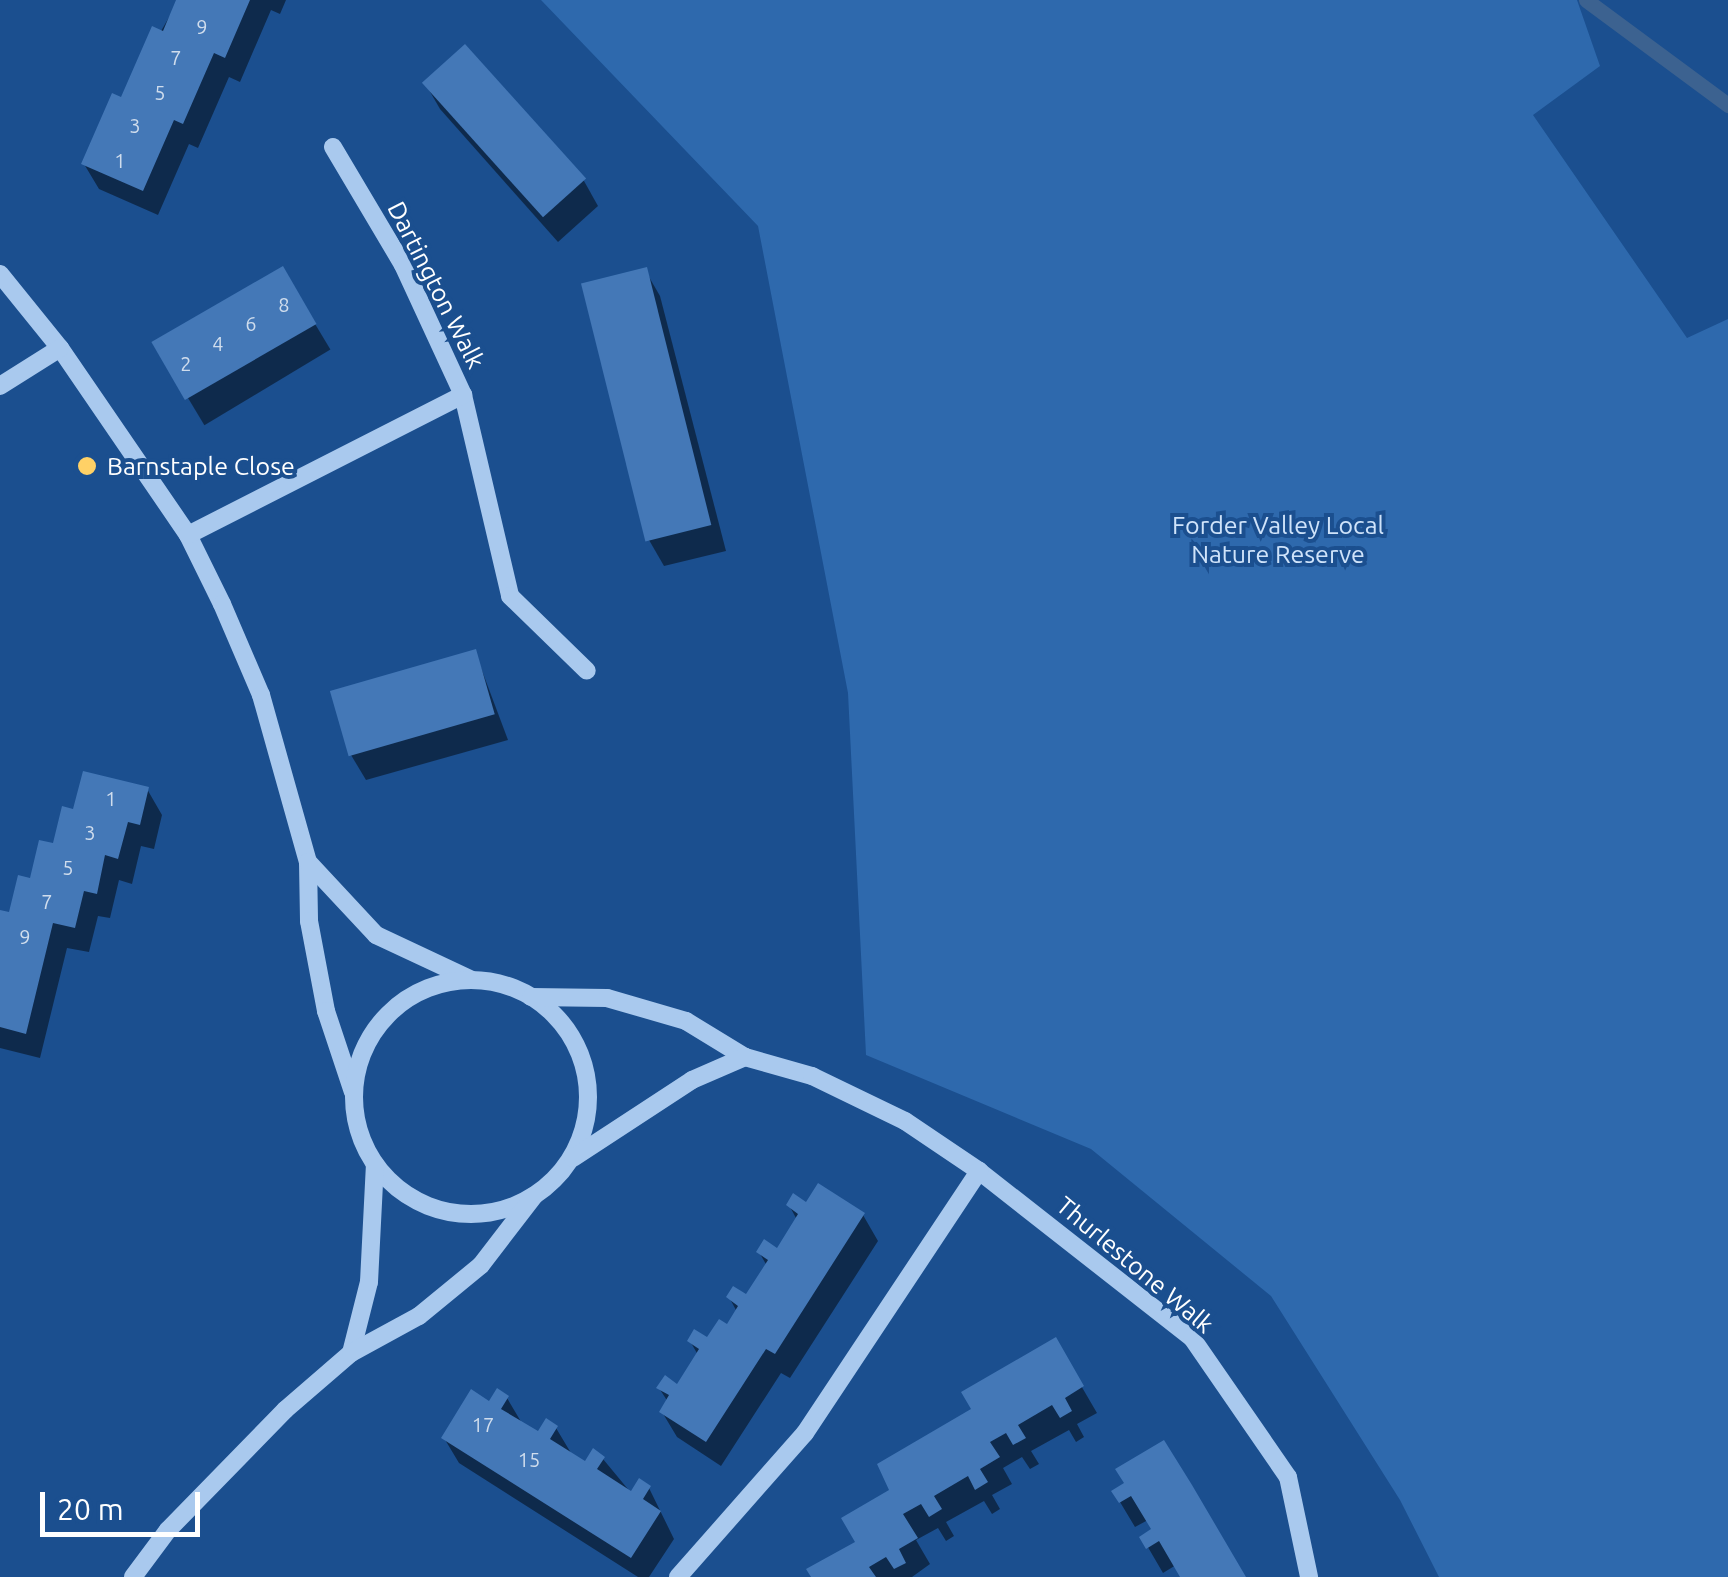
<!DOCTYPE html>
<style>
body{margin:0}
#map{position:relative;width:1728px;height:1577px;overflow:hidden;background:#1b4f8f;font-family:Ubuntu,sans-serif}
div>[style]{position:absolute}
.green>*{inset:0;background:#2e69ad}
.shadow>*{inset:0;background:#0007;transform-origin:0 0}
.stream>*{height:15px;margin:-7.5px;padding:0 7.5px;transform-origin:7.5px;border-radius:7.5px;background:#3c6290}
.building>*{inset:0;background:#4478b7;transform-origin:0 0}
.minor>*{height:18px;margin:-9px;padding:0 9px;transform-origin:9px;border-radius:9px;background:#a9c9ee}
.minor>.ring{margin:-9px;padding:0;box-sizing:content-box;background:none;border:18px solid #a9c9ee;border-radius:50%}
.dots>*{width:28px;height:28px;translate:-50% -50%;box-sizing:border-box;border:5px solid #1b4f8f;border-radius:50%}
span{translate:-50% -50%;white-space:nowrap;text-align:center;line-height:1.15;-webkit-text-stroke:8px #1b4f8f;paint-order:stroke}
.number-label{font-size:20px;color:#d0dded}
.number-label span{-webkit-text-stroke-width:0}
.street-label{font-size:25px;color:#fff}
.poi-label{font-size:25px;color:#fff}
.left{translate:0 -50%;text-align:left}
.park-label{font-size:25px;color:#cfe3fa}
.scale{position:absolute;left:40px;top:1492px;width:160px;height:45px;box-sizing:border-box;border:5px solid #fff;border-top:0;padding-left:12px;font-size:30px;line-height:35px;white-space:nowrap;color:#fff;-webkit-text-stroke:8px #1b4f8f;paint-order:stroke}
</style>
<div id="map">
<div class="green">
<div style="clip-path:polygon(541px 0,1577px 0,1600px 66px,1533px 115px,1687px 338px,1728px 319px,1728px 1577px,1439px 1577px,1400px 1500px,1271px 1296px,1091px 1149px,866px 1055px,848px 693px,758px 226px)"></div>
</div>
<div class="shadow">
<div style="clip-path:polygon(179px 0,286px 0,280px 14px,271px 10px,240px 82px,229px 77px,198px 148px,189px 144px,158px 215px,99px 189px,84px 164px)"></div>
<div style="clip-path:polygon(425px 83px,584px 181px,598px 206px,558px 242px,440px 109px)"></div>
<div style="left:282px;top:269px;width:94px;height:147px;rotate:59deg"></div>
<div style="clip-path:polygon(645px 270px,660px 296px,726px 551px,664px 566px,649px 540px)"></div>
<div style="clip-path:polygon(475px 652px,508px 740px,366px 780px,351px 755px)"></div>
<div style="clip-path:polygon(147px 789px,162px 815px,154px 849px,141px 846px,132px 884px,119px 880px,110px 918px,98px 916px,89px 952px,67px 948px,40px 1058px,0 1048px,0 912px,11px 915px,75px 811px)"></div>
<div style="clip-path:polygon(789px 1205px,863px 1215px,878px 1241px,790px 1378px,781px 1373px,721px 1466px,677px 1437px,662px 1412px,668px 1402px,659px 1388px,678px 1387px,698px 1355px,690px 1341px,707px 1341px,728px 1328px,737px 1312px,729px 1297px,747px 1298px,767px 1266px,759px 1252px,777px 1251px,797px 1220px)"></div>
<div style="clip-path:polygon(1055px 1341px,1097px 1413px,1077px 1424px,1084px 1437px,1076px 1442px,1069px 1430px,1031px 1451px,1039px 1464px,1030px 1469px,1022px 1457px,1003px 1468px,1012px 1484px,992px 1495px,1000px 1509px,992px 1514px,984px 1501px,946px 1522px,954px 1536px,946px 1541px,938px 1528px,916px 1540px,930px 1564px,912px 1577px,814px 1577px,858px 1543px,892px 1491px)"></div>
<div style="clip-path:polygon(507px 1398px,523px 1425px,539px 1434px,556px 1428px,571px 1453px,585px 1464px,603px 1459px,632px 1494px,649px 1488px,674px 1539px,649px 1577px,638px 1577px,459px 1463px,444px 1438px)"></div>
<div style="clip-path:polygon(1127px 1484px,1243px 1577px,1181px 1577px,1176px 1565px,1163px 1573px,1142px 1537px,1154px 1530px,1148px 1520px,1135px 1527px,1114px 1492px)"></div>
</div>
<div class="stream">
<div style="left:1586px;top:0;width:177px;rotate:36.5deg"></div>
</div>
<div class="building">
<div style="clip-path:polygon(176px 0,250px 0,225px 58px,214px 53px,183px 124px,174px 120px,143px 191px,81px 164px,112px 93px,121px 97px,152px 26px,163px 31px)"></div>
<div style="left:465px;top:44px;width:181px;height:58px;rotate:48deg"></div>
<div style="left:283px;top:266px;width:67px;height:152px;rotate:60deg"></div>
<div style="left:647px;top:267px;width:266px;height:68px;rotate:76deg"></div>
<div style="left:476px;top:649px;width:68px;height:152px;rotate:74deg"></div>
<div style="clip-path:polygon(83px 771px,149px 787px,140px 825px,128px 822px,118px 859px,105px 855px,97px 894px,84px 891px,75px 928px,53px 923px,26px 1034px,0 1027px,0 910px,9px 912px,18px 875px,30px 878px,39px 840px,53px 843px,62px 806px,73px 809px)"></div>
<div style="clip-path:polygon(818px 1183px,865px 1213px,775px 1354px,766px 1349px,706px 1442px,659px 1412px,669px 1395px,656px 1388px,665px 1375px,677px 1384px,699px 1349px,687px 1341px,694px 1329px,707px 1337px,719px 1319px,727px 1324px,738px 1306px,726px 1297px,733px 1286px,746px 1294px,768px 1260px,756px 1252px,764px 1239px,777px 1248px,798px 1214px,786px 1205px,793px 1193px,806px 1202px)"></div>
<div style="clip-path:polygon(1056px 1337px,1084px 1386px,1065px 1398px,1072px 1411px,1060px 1418px,1052px 1405px,1018px 1425px,1026px 1438px,1013px 1445px,1006px 1433px,990px 1442px,1000px 1457px,980px 1469px,988px 1482px,975px 1490px,968px 1476px,934px 1496px,942px 1509px,929px 1517px,921px 1504px,903px 1514px,918px 1538px,899px 1549px,906px 1563px,894px 1569px,886px 1557px,869px 1567px,876px 1577px,811px 1577px,806px 1569px,855px 1542px,841px 1518px,889px 1490px,877px 1464px,971px 1409px,961px 1392px)"></div>
<div style="clip-path:polygon(497px 1388px,509px 1396px,501px 1409px,538px 1431px,546px 1418px,558px 1426px,550px 1439px,585px 1461px,593px 1448px,605px 1457px,597px 1469px,631px 1491px,639px 1478px,651px 1486px,643px 1499px,661px 1511px,631px 1558px,441px 1438px,471px 1389px,489px 1401px)"></div>
<div style="clip-path:polygon(1164px 1440px,1192px 1485px,1246px 1577px,1180px 1577px,1159px 1541px,1146px 1549px,1139px 1537px,1151px 1529px,1131px 1496px,1119px 1503px,1111px 1491px,1124px 1483px,1115px 1469px)"></div>
</div>
<div class="minor">
<div style="left:333px;top:147px;width:137px;rotate:59.3deg"></div>
<div style="left:403px;top:265px;width:143px;rotate:65.2deg"></div>
<div style="left:463px;top:395px;width:206px;rotate:76.8deg"></div>
<div style="left:510px;top:596px;width:107px;rotate:44.2deg"></div>
<div style="left:0;top:274px;width:95px;rotate:51deg"></div>
<div style="left:60px;top:348px;width:227px;rotate:55.6deg"></div>
<div style="left:188px;top:535px;width:77px;rotate:63.8deg"></div>
<div style="left:222px;top:604px;width:99px;rotate:66.8deg"></div>
<div style="left:261px;top:695px;width:173px;rotate:74.3deg"></div>
<div style="left:308px;top:862px;width:59px;rotate:89deg"></div>
<div style="left:309px;top:921px;width:92px;rotate:79.3deg"></div>
<div style="left:326px;top:1011px;width:85px;rotate:71.6deg"></div>
<div style="left:0;top:386px;width:71px;rotate:-32.3deg"></div>
<div style="left:188px;top:535px;width:309px;rotate:-27deg"></div>
<div style="left:308px;top:862px;width:100px;rotate:47deg"></div>
<div style="left:376px;top:935px;width:104px;rotate:25.1deg"></div>
<div class="ring" style="left:354px;top:980px;width:216px;height:216px"></div>
<div style="left:531px;top:997px;width:76px;rotate:0.8deg"></div>
<div style="left:607px;top:998px;width:82px;rotate:16.2deg"></div>
<div style="left:686px;top:1021px;width:69px;rotate:31.4deg"></div>
<div style="left:745px;top:1057px;width:70px;rotate:15.8deg"></div>
<div style="left:812px;top:1076px;width:103px;rotate:25.8deg"></div>
<div style="left:905px;top:1121px;width:89px;rotate:34deg"></div>
<div style="left:979px;top:1171px;width:271px;rotate:38.1deg"></div>
<div style="left:1192px;top:1338px;width:169px;rotate:55.4deg"></div>
<div style="left:1288px;top:1477px;width:102px;rotate:78.1deg"></div>
<div style="left:573px;top:1158px;width:142px;rotate:-33.2deg"></div>
<div style="left:692px;top:1080px;width:58px;rotate:-23.5deg"></div>
<div style="left:351px;top:1353px;width:73px;rotate:-75.8deg"></div>
<div style="left:369px;top:1282px;width:118px;rotate:-87.1deg"></div>
<div style="left:133px;top:1577px;width:59px;rotate:-53.3deg"></div>
<div style="left:168px;top:1530px;width:168px;rotate:-45.7deg"></div>
<div style="left:285px;top:1410px;width:87px;rotate:-40.8deg"></div>
<div style="left:351px;top:1353px;width:77px;rotate:-28.6deg"></div>
<div style="left:419px;top:1316px;width:80px;rotate:-39.4deg"></div>
<div style="left:481px;top:1265px;width:87px;rotate:-52.5deg"></div>
<div style="left:678px;top:1577px;width:192px;rotate:-48.6deg"></div>
<div style="left:805px;top:1433px;width:315px;rotate:-56.4deg"></div>
</div>
<div class="dots">
<div style="left:87px;top:466px;background:#ffd166"></div>
</div>
<div class="number-label">
<span style="left:202px;top:26px">9</span>
<span style="left:176px;top:57px">7</span>
<span style="left:160px;top:92px">5</span>
<span style="left:135px;top:125px">3</span>
<span style="left:120px;top:160px">1</span>
<span style="left:284px;top:304px">8</span>
<span style="left:251px;top:323px">6</span>
<span style="left:218px;top:343px">4</span>
<span style="left:186px;top:363px">2</span>
<span style="left:111px;top:798px">1</span>
<span style="left:90px;top:832px">3</span>
<span style="left:68px;top:867px">5</span>
<span style="left:47px;top:901px">7</span>
<span style="left:25px;top:936px">9</span>
<span style="left:483px;top:1424px">17</span>
<span style="left:529px;top:1459px">15</span>
</div>
<div class="street-label">
<span style="left:436px;top:285px;rotate:63deg">Dartington Walk</span>
<span style="left:1135px;top:1265px;rotate:40deg">Thurlestone Walk</span>
</div>
<div class="poi-label">
<span class="left" style="left:107px;top:466px">Barnstaple Close</span>
</div>
<div class="park-label">
<span style="left:1278px;top:540px">Forder Valley Local<br>Nature Reserve</span>
</div>
<div class="scale">20 m</div>
</div>
